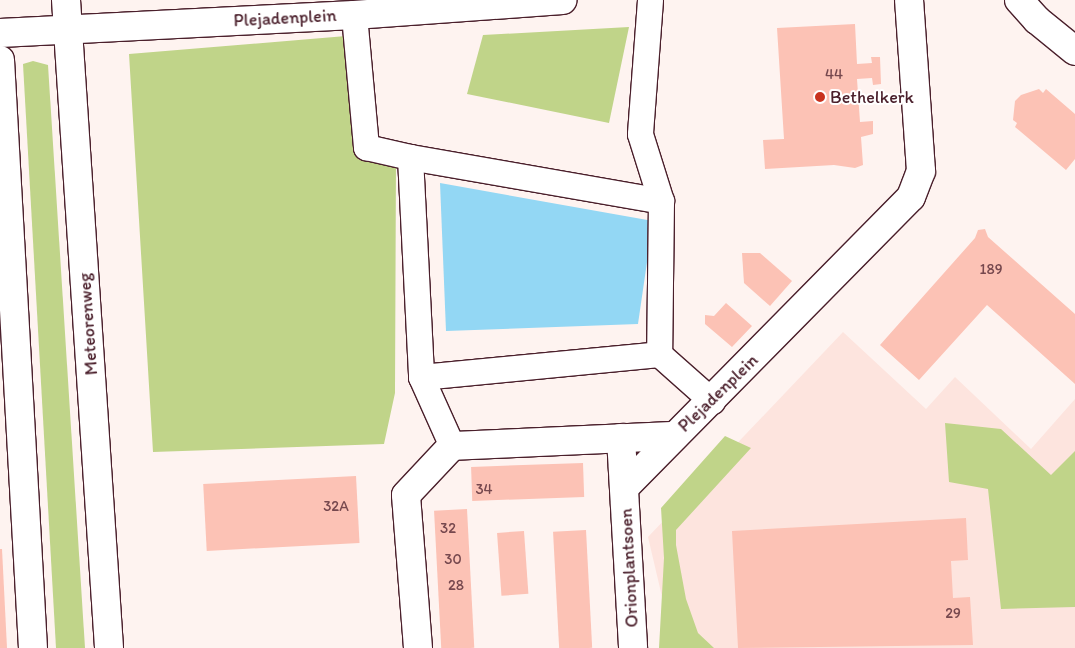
<!DOCTYPE html>
<style>
body{margin:0}
#map{position:relative;width:1075px;height:648px;overflow:hidden;background:#fef3f0;font-family:Itim,sans-serif}
div>[style]{position:absolute}
.built>*{inset:0;background:#fde4de}
.green>*{inset:0;background:#c0d489}
.water>*{inset:0;background:#93d7f4}
.building>*{inset:0;background:#fcc2b5;transform-origin:0 0}
.roads{filter:drop-shadow(1px 0 #4a1f2b) drop-shadow(-1px 0 #4a1f2b) drop-shadow(0 1px #4a1f2b) drop-shadow(0 -1px #4a1f2b)}
.pedestrian>*{height:25px;margin:-12.5px;padding:0 12.5px;transform-origin:12.5px;border-radius:12.5px;background:#fff}
.minor>*{height:28px;margin:-14px;padding:0 14px;transform-origin:14px;border-radius:14px;background:#fff}
.tertiary>*{height:28px;margin:-14px;padding:0 14px;transform-origin:14px;border-radius:14px;background:#fff}
.dots>*{width:14px;height:14px;translate:-50% -50%;box-sizing:border-box;border:2px solid #fff;border-radius:50%}
span{translate:-50% -50%;white-space:nowrap;text-align:center;line-height:1.15;-webkit-text-stroke:4px #fff;paint-order:stroke}
.number-label{font-size:15px;color:#76484e}
.number-label span{-webkit-text-stroke-width:0}
.street-label{font-size:18px;color:#4a1f2b}
.poi-label{font-size:18px;color:#4a1f2b}
.left{translate:0 -50%;text-align:left}
</style>
<div id="map">
<div class="built">
<div style="clip-path:polygon(843px 332px,926px 409px,955px 377px,1031px 449px,1075px 399px,1075px 648px,674px 648px,648px 537px)"></div>
</div>
<div class="green">
<div style="clip-path:polygon(629px 27px,609px 123px,467px 94px,483px 35px)"></div>
<div style="clip-path:polygon(346px 36px,359px 160px,396px 161px,395px 393px,384px 444px,153px 452px,129px 54px)"></div>
<div style="clip-path:polygon(33px 61px,48px 65px,85px 648px,56px 648px,23px 64px)"></div>
<div style="clip-path:polygon(945px 423px,1001px 429px,1051px 475px,1075px 451px,1075px 607px,1001px 609px,988px 489px,949px 482px)"></div>
<div style="clip-path:polygon(725px 436px,751px 448px,676px 530px,676px 545px,686px 599px,698px 633px,714px 648px,659px 648px,664px 558px,661px 508px)"></div>
</div>
<div class="water">
<div style="clip-path:polygon(440px 183px,653px 221px,638px 324px,446px 331px)"></div>
</div>
<div class="building">
<div style="clip-path:polygon(855px 24px,857px 64px,872px 63px,871px 57px,880px 57px,881px 84px,873px 85px,872px 78px,857px 79px,860px 122px,873px 121px,873px 134px,861px 137px,863px 165px,855px 168px,834px 165px,765px 169px,763px 140px,784px 139px,777px 28px)"></div>
<div style="clip-path:polygon(1039px 89px,1043px 93px,1046px 89px,1075px 114px,1075px 159px,1066px 170px,1015px 127px,1017px 123px,1013px 120px,1015px 101px,1021px 95px)"></div>
<div style="clip-path:polygon(985px 229px,988px 237px,1075px 314px,1075px 384px,987px 305px,919px 380px,880px 345px,975px 238px,978px 230px)"></div>
<div style="clip-path:polygon(742px 253px,760px 253px,792px 281px,770px 306px,744px 283px)"></div>
<div style="clip-path:polygon(726px 303px,752px 326px,732px 347px,705px 324px,705px 315px,714px 316px)"></div>
<div style="left:583px;top:463px;width:34px;height:112px;rotate:88deg"></div>
<div style="left:356px;top:476px;width:67px;height:153px;rotate:87deg"></div>
<div style="left:467px;top:509px;width:139px;height:33px;rotate:87deg"></div>
<div style="clip-path:polygon(966px 518px,968px 560px,951px 561px,953px 598px,970px 597px,973px 645px,738px 648px,732px 531px)"></div>
<div style="left:586px;top:530px;width:118px;height:33px;rotate:87deg"></div>
<div style="left:524px;top:531px;width:63px;height:27px;rotate:86deg"></div>
<div style="clip-path:polygon(0 549px,2px 549px,7px 648px,0 648px)"></div>
</div>
<div class="roads">
<div class="pedestrian">
<div style="left:650px;top:0;width:134px;rotate:94.3deg"></div>
<div style="left:640px;top:134px;width:70px;rotate:72.6deg"></div>
<div style="left:661px;top:201px;width:153px;rotate:90.7deg"></div>
<div style="left:354px;top:15px;width:133px;rotate:84.8deg"></div>
<div style="left:366px;top:147px;width:45px;rotate:12.8deg"></div>
<div style="left:410px;top:157px;width:220px;rotate:87.1deg"></div>
<div style="left:421px;top:377px;width:76px;rotate:65.8deg"></div>
<div style="left:410px;top:157px;width:255px;rotate:9.9deg"></div>
<div style="left:421px;top:377px;width:239px;rotate:-5.5deg"></div>
<div style="left:659px;top:354px;width:71px;rotate:41.6deg"></div>
</div>
<div class="minor">
<div style="left:1019px;top:0;width:27px;rotate:48deg"></div>
<div style="left:1037px;top:20px;width:49px;rotate:39.2deg"></div>
<div style="left:0;top:33px;width:354px;rotate:-2.9deg"></div>
<div style="left:354px;top:15px;width:209px;rotate:-4.1deg"></div>
<div style="left:0;top:60px;width:589px;rotate:86.79deg"></div>
<div style="left:621px;top:438px;width:210px;rotate:86.7deg"></div>
<div style="left:625px;top:487px;width:407px;rotate:-45.4deg"></div>
<div style="left:911px;top:197px;width:28px;rotate:-69deg"></div>
<div style="left:921px;top:171px;width:171px;rotate:-94deg"></div>
<div style="left:418px;top:648px;width:153px;rotate:-94.5deg"></div>
<div style="left:406px;top:495px;width:67px;rotate:-46.8deg"></div>
<div style="left:452px;top:446px;width:222px;rotate:-2.6deg"></div>
</div>
<div class="tertiary">
<div style="left:66px;top:0;width:649px;rotate:86.2deg"></div>
</div>
</div>
<div class="dots">
<div style="left:820px;top:97px;background:#c8321e"></div>
</div>
<div class="number-label">
<span style="left:834px;top:75px">44</span>
<span style="left:991px;top:270px">189</span>
<span style="left:484px;top:490px">34</span>
<span style="left:336px;top:507px">32A</span>
<span style="left:448px;top:529px">32</span>
<span style="left:453px;top:560px">30</span>
<span style="left:456px;top:586px">28</span>
<span style="left:953px;top:614px">29</span>
</div>
<div class="street-label">
<span style="left:285px;top:18px;rotate:-3deg">Plejadenplein</span>
<span style="left:88px;top:324px;rotate:-94deg">Meteorenweg</span>
<span style="left:718px;top:393px;rotate:-44deg">Plejadenplein</span>
<span style="left:629px;top:568px;rotate:-93deg">Orionplantsoen</span>
</div>
<div class="poi-label">
<span class="left" style="left:830px;top:97px">Bethelkerk</span>
</div>
</div>
